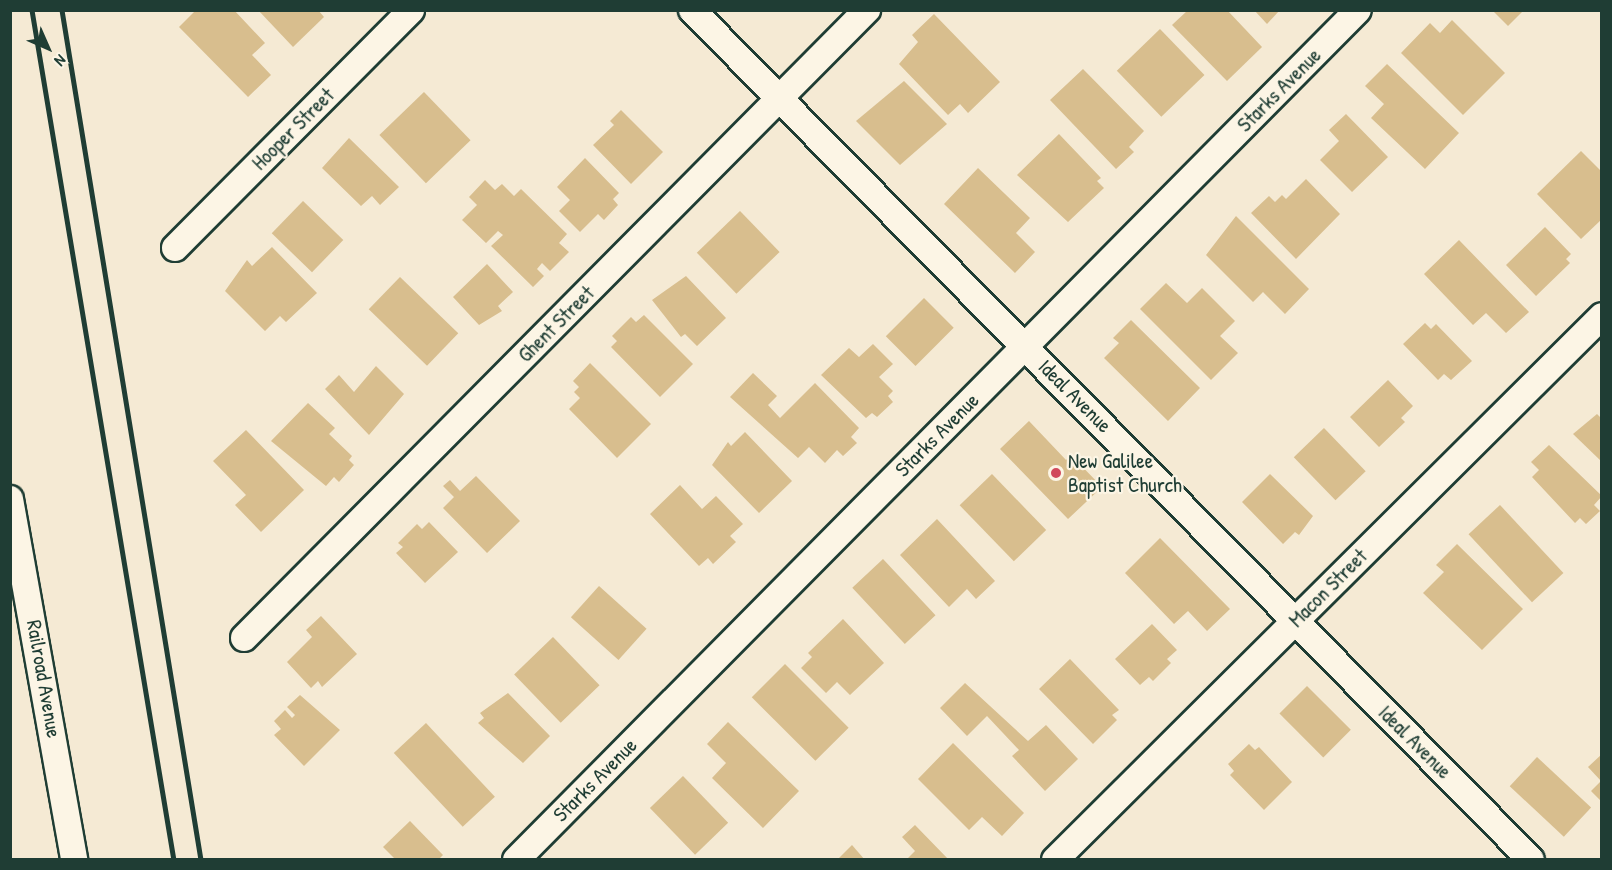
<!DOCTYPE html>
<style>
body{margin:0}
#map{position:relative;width:1612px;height:870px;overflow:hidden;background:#f5ead4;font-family:"Patrick Hand",sans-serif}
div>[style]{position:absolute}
.building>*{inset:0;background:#d8be8e;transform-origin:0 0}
.roads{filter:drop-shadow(2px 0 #1f3d34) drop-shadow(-2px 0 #1f3d34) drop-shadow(0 2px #1f3d34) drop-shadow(0 -2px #1f3d34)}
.street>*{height:26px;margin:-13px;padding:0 13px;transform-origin:13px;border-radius:13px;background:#fcf5e5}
.rail>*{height:4.5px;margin:-2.25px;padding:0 2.25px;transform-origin:2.25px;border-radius:2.25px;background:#1f3d34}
.dots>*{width:16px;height:16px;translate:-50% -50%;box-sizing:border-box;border:3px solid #fcf5e5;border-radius:50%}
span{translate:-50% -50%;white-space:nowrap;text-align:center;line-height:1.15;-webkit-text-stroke:4.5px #fcf5e5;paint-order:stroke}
.street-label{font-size:21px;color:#1f3d34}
.poi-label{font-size:21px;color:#1f3d34}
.left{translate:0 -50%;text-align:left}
.frame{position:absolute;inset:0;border:12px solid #1f3d34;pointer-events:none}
.north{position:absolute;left:18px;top:18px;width:60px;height:60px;-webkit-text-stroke:4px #fcf5e5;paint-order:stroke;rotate:135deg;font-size:16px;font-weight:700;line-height:24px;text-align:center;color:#1f3d34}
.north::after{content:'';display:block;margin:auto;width:21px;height:27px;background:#1f3d34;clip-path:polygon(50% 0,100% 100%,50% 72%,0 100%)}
</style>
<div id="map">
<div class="building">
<div style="clip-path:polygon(196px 10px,234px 10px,265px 43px,252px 55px,271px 75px,248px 97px,179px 27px)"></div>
<div style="clip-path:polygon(258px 10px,318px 10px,324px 17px,293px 47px)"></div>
<div style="clip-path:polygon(1188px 10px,1227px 10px,1262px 47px,1227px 81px,1172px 25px)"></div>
<div style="clip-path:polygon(1254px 10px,1280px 10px,1267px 24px)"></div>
<div style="clip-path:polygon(1492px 10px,1524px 10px,1508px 26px)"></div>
<div style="clip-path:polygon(934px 14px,1000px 82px,968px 113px,960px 104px,948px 115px,899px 64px,918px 42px,912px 35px)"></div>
<div style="clip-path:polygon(1452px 20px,1505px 73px,1463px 115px,1401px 53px,1430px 23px,1440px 33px)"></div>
<div style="left:1160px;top:29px;width:64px;height:60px;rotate:46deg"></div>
<div style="clip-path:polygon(1387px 64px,1459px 133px,1425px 169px,1371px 118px,1384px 104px,1365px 86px)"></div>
<div style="clip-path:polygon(1083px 69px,1144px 131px,1129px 147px,1134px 152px,1116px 169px,1050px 100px)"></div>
<div style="clip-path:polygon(904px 81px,947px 124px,900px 165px,856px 121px)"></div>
<div style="left:424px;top:92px;width:67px;height:62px;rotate:46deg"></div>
<div style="clip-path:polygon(621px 110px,663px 152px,631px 184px,593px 145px,614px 125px,610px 121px)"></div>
<div style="clip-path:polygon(1346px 114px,1388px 157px,1352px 192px,1320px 160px,1339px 141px,1329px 130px)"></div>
<div style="clip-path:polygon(1059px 134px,1101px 178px,1097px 181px,1104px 188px,1068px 222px,1017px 175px)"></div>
<div style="clip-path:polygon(349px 138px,399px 187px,380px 205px,372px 196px,361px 206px,322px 168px)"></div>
<div style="clip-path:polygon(1581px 151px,1602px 172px,1602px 219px,1581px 239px,1537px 194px)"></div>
<div style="clip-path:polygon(585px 158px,619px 193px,613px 199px,618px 205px,604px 220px,598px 214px,580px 232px,559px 211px,570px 200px,557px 187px)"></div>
<div style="clip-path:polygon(978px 168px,1030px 218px,1016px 233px,1035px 252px,1015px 273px,944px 204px)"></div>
<div style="clip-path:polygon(1306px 179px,1340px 214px,1296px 259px,1251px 213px,1269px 196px,1275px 202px,1282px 195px,1286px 199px)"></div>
<div style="clip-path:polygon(485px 180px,495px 190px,502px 184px,514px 196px,521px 189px,567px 234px,559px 243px,569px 252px,550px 271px,542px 263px,537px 269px,544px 276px,533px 287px,491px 246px,503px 235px,498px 231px,486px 243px,462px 220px,477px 205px,469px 197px)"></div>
<div style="left:303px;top:201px;width:56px;height:45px;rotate:44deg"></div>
<div style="left:740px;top:211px;width:57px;height:60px;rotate:46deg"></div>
<div style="clip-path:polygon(1236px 216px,1309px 289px,1285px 314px,1263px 292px,1253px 302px,1206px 255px)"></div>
<div style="clip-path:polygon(1545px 227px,1571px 254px,1566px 259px,1570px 263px,1536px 296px,1506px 265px)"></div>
<div style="clip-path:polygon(1459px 240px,1529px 312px,1506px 333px,1486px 313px,1473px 325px,1424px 274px)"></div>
<div style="clip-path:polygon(272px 247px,317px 293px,286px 322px,280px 316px,265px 331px,225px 291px,247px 260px,252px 266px)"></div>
<div style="clip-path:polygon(487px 264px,513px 292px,498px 306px,502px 311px,479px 325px,453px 297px)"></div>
<div style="clip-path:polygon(686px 276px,726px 318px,697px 346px,685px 334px,681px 337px,652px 300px)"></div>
<div style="left:400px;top:277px;width:81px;height:45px;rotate:44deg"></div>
<div style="clip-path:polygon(1166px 283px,1187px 303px,1202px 288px,1235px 321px,1220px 336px,1238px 353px,1211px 380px,1140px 309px)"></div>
<div style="left:924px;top:298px;width:42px;height:54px;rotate:45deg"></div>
<div style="clip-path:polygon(644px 315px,693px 364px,660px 397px,611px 347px,617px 341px,612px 336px,631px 317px,636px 322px)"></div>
<div style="clip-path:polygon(1131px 320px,1200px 388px,1168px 421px,1104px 358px,1119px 343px,1113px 338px)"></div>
<div style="clip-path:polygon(1425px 323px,1431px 329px,1436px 324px,1472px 361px,1451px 380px,1444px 374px,1438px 380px,1403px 344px)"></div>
<div style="clip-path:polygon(873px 344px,893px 364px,879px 377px,893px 391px,888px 396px,893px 402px,877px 417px,872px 413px,866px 418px,821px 375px,849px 348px,859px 357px)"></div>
<div style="clip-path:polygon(590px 363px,651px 424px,617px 458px,569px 409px,580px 398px,574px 392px,579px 387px,573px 381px)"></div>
<div style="clip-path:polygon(376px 366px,404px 394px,369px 435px,325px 389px,339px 375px,354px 392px)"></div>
<div style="clip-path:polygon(753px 373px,777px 396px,768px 405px,780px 418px,815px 383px,859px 428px,851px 437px,857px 443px,843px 456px,837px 450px,825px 463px,809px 447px,798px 458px,730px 397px)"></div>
<div style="clip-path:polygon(1388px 380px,1413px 406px,1401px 418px,1405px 422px,1379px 447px,1350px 417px)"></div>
<div style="clip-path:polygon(308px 403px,335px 428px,329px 434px,352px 456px,349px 460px,354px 465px,339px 482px,334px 477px,326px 486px,271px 441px)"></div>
<div style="clip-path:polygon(1597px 414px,1602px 419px,1602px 462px,1573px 434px)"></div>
<div style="clip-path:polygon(1029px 421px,1066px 460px,1071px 455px,1102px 487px,1068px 519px,1000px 449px)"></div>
<div style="left:1324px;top:428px;width:60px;height:42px;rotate:46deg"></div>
<div style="clip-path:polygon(246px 430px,304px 490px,261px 532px,235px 505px,246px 495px,213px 461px)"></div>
<div style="clip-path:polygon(745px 432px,792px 481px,759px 513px,712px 465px,728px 442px,731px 446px)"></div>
<div style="clip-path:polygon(1549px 445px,1602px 496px,1594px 505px,1600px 511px,1586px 524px,1580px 518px,1575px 523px,1532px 477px,1539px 470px,1531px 462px)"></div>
<div style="left:992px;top:474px;width:78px;height:45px;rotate:46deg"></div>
<div style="clip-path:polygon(1270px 474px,1313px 516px,1299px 535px,1295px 532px,1283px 544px,1242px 502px)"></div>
<div style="clip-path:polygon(476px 476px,520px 521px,487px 553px,443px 508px,454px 497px,443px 486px,450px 480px,460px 491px)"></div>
<div style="clip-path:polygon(680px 485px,702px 509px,716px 496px,743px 524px,730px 536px,736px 542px,713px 564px,708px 558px,699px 566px,650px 514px)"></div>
<div style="left:1500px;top:505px;width:93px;height:43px;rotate:47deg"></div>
<div style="clip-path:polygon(937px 519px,995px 581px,976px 599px,967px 589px,949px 607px,900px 555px)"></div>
<div style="clip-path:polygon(429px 522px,458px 552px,425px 583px,396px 553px,403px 547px,398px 543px,417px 524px,422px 529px)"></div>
<div style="clip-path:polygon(1160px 538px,1230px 609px,1207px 631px,1188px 611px,1174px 624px,1125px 573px)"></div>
<div style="clip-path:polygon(1457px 544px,1523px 609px,1482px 650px,1423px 593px,1444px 572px,1436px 565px)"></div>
<div style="left:883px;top:559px;width:77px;height:42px;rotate:47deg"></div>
<div style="left:599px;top:586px;width:64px;height:42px;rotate:42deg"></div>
<div style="clip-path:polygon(321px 616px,357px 654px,322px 687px,318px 681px,311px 688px,287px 662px,312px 637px,306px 630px)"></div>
<div style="clip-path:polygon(843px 619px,884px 663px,850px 695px,837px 682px,826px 693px,801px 668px,812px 657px,808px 653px)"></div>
<div style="clip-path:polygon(1152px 624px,1177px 650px,1167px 659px,1171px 663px,1153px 681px,1149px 677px,1140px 685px,1115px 659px)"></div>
<div style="left:553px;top:637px;width:67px;height:54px;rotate:46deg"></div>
<div style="clip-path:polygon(1070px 659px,1119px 710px,1112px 715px,1117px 720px,1093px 744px,1039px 689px)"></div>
<div style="left:785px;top:664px;width:90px;height:47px;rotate:45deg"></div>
<div style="clip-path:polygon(965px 683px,1028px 741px,1046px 725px,1078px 759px,1045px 791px,1012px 756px,1019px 750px,987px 716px,967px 736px,940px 708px)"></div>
<div style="left:1307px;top:686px;width:62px;height:39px;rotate:45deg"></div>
<div style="clip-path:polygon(508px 693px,550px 736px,523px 763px,478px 723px,484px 718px,480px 713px)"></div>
<div style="clip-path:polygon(300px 695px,340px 730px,304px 766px,274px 735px,281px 729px,274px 721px,285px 710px,292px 718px,295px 715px,287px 707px)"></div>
<div style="clip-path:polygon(728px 722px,799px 791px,763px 828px,712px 778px,726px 763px,707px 744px)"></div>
<div style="left:426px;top:723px;width:101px;height:44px;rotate:47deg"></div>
<div style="clip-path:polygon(953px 743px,1024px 813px,1002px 836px,982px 817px,969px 830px,918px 779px)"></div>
<div style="clip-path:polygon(1249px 744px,1255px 750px,1259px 747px,1292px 782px,1264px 810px,1230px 775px,1234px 771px,1228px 764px)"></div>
<div style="clip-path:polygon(1602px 754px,1602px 802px,1591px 791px,1601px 781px,1588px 767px)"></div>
<div style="left:1537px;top:757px;width:74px;height:40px;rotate:43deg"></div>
<div style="left:683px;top:776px;width:65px;height:46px;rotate:46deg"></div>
<div style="clip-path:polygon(410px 821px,443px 855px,438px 860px,396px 860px,383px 847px)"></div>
<div style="clip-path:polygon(915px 825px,949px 860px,906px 860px,915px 851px,902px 837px)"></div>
<div style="clip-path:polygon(852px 845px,865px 860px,837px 860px)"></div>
</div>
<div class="roads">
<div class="street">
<div style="left:692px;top:10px;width:1194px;rotate:45.37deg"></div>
<div style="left:175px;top:248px;width:335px;rotate:-45.2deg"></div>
<div style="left:10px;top:499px;width:367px;rotate:79.9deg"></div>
<div style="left:244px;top:638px;width:885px;rotate:-45.23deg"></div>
<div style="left:516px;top:860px;width:1196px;rotate:-45.27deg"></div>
<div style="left:1055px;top:860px;width:771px;rotate:-44.84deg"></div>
</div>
</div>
<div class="rail">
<div style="left:32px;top:10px;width:862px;rotate:80.52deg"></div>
<div style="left:62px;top:10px;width:861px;rotate:80.71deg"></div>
</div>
<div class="dots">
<div style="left:1056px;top:473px;background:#d1495b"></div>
</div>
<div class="street-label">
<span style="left:1279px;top:90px;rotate:-45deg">Starks Avenue</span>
<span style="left:293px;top:129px;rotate:-45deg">Hooper Street</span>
<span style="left:556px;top:324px;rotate:-45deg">Ghent Street</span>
<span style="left:1075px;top:396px;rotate:45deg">Ideal Avenue</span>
<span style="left:937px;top:435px;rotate:-45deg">Starks Avenue</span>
<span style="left:1328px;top:588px;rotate:-45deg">Macon Street</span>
<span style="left:44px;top:679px;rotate:80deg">Railroad Avenue</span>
<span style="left:1415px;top:742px;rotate:45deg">Ideal Avenue</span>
<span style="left:595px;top:780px;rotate:-45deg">Starks Avenue</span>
</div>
<div class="poi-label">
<span class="left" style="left:1068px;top:473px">New Galilee<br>Baptist Church</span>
</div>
<div class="frame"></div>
<div class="north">N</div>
</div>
